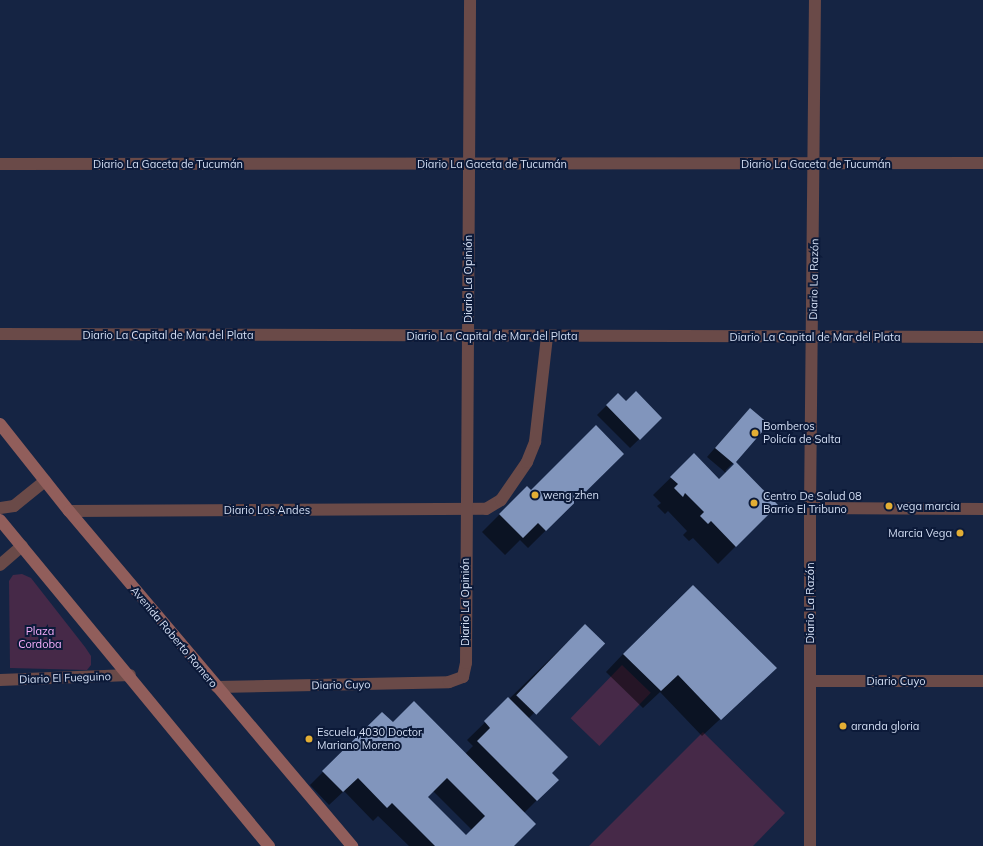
<!DOCTYPE html>
<meta charset="utf-8">
<style>
body{margin:0}
#map{position:relative;width:983px;height:846px;overflow:hidden;background:#152443;font-family:Mulish,sans-serif}
div>[style]{position:absolute}
.green>*{inset:0;background:#462948;transform-origin:0 0}
.shadow>*{inset:0;background:#0007}
.building>*{inset:0;background:#8195bc;transform-origin:0 0}
.street>*{height:12px;margin:-6px;padding:0 6px;transform-origin:6px;border-radius:6px;background:#6a4a48}
.secondary>*{height:12px;margin:-6px;padding:0 6px;transform-origin:6px;border-radius:6px;background:#915e5b}
.dots>*{width:11px;height:11px;translate:-50% -50%;box-sizing:border-box;border:2px solid #0c1a39;border-radius:50%}
span{translate:-50% -50%;white-space:nowrap;text-align:center;line-height:1.15;-webkit-text-stroke:4px #0c1a39;paint-order:stroke}
.street-label{font-size:11px;color:#d4dff4}
.poi-label{font-size:11px;color:#d4dff4}
.left{translate:0 -50%;text-align:left}
.right{translate:-100% -50%;text-align:right}
.park-label{font-size:11px;color:#f6affc}
</style>
<div id="map">
<div class="green">
<div style="clip-path:polygon(22px 574px,31px 578px,85px 647px,91px 656px,91px 665px,87px 670px,10px 668px,9px 581px,13px 575px)"></div>
<div style="left:622px;top:665px;width:40px;height:74px;rotate:44deg"></div>
<div style="clip-path:polygon(703px 732px,785px 813px,753px 846px,589px 846px)"></div>
</div>
<div class="shadow">
<div style="clip-path:polygon(618px 394px,626px 402px,661px 418px,630px 448px,597px 415px)"></div>
<div style="clip-path:polygon(741px 418px,733px 463px,725px 471px,777px 505px,718px 564px,693px 538px,689px 541px,683px 535px,687px 531px,668px 511px,665px 514px,657px 506px,661px 503px,653px 495px,694px 455px,719px 480px,726px 473px,707px 457px)"></div>
<div style="clip-path:polygon(623px 454px,528px 548px,520px 540px,505px 555px,482px 532px,527px 487px,531px 491px)"></div>
<div style="clip-path:polygon(evenodd,585px 625px,603px 643px,528px 719px,551px 773px,557px 780px,524px 813px,513px 846px,409px 846px,378px 816px,373px 821px,344px 791px,329px 805px,310px 785px,382px 713px,393px 724px,465px 754px,473px 746px,467px 740px,585px 625px,433px 791px,472px 830px,466px 837px,426px 797px,433px 791px)"></div>
<div style="clip-path:polygon(623px 654px,775px 668px,702px 736px,660px 692px,643px 708px,606px 672px)"></div>
</div>
<div class="building">
<div style="clip-path:polygon(636px 391px,662px 418px,640px 440px,606px 405px,618px 393px,626px 401px)"></div>
<div style="clip-path:polygon(750px 408px,769px 424px,736px 462px,778px 505px,736px 547px,711px 521px,708px 524px,700px 516px,704px 512px,685px 493px,683px 497px,674px 488px,678px 484px,670px 477px,694px 453px,719px 479px,734px 464px,715px 448px)"></div>
<div style="clip-path:polygon(596px 425px,624px 454px,546px 531px,538px 523px,523px 538px,499px 514px,527px 486px,531px 490px)"></div>
<div style="clip-path:polygon(693px 585px,777px 668px,721px 720px,678px 675px,661px 691px,623px 654px)"></div>
<div style="left:585px;top:624px;width:28px;height:99px;rotate:44deg"></div>
<div style="clip-path:polygon(508px 697px,568px 757px,552px 773px,559px 780px,537px 801px,477px 741px,490px 728px,484px 721px)"></div>
<div style="clip-path:polygon(evenodd,414px 701px,536px 824px,514px 846px,435px 846px,392px 803px,387px 808px,358px 778px,343px 792px,322px 771px,382px 712px,393px 722px,414px 701px,447px 778px,485px 816px,466px 835px,428px 797px,447px 778px)"></div>
</div>
<div class="street">
<div style="left:0;top:164px;width:983px;rotate:-0.06deg"></div>
<div style="left:0;top:334px;width:983px;rotate:0.17deg"></div>
<div style="left:0;top:508px;width:14px;rotate:-8deg"></div>
<div style="left:14px;top:506px;width:40px;rotate:-39deg"></div>
<div style="left:810px;top:508px;width:173px;rotate:0.3deg"></div>
<div style="left:69px;top:511px;width:417px;rotate:-0.3deg"></div>
<div style="left:486px;top:509px;width:17px;rotate:-31deg"></div>
<div style="left:501px;top:500px;width:46px;rotate:-55.6deg"></div>
<div style="left:527px;top:462px;width:22px;rotate:-68deg"></div>
<div style="left:535px;top:442px;width:107px;rotate:-83.5deg"></div>
<div style="left:0;top:565px;width:29px;rotate:-41deg"></div>
<div style="left:0;top:680px;width:130px;rotate:-2.2deg"></div>
<div style="left:810px;top:681px;width:173px"></div>
<div style="left:217px;top:687px;width:232px;rotate:-1.2deg"></div>
<div style="left:449px;top:682px;width:15px;rotate:-20deg"></div>
<div style="left:463px;top:677px;width:14px;rotate:-78deg"></div>
<div style="left:466px;top:663px;width:663px;rotate:-89.65deg"></div>
<div style="left:810px;top:846px;width:338px;rotate:-90deg"></div>
<div style="left:810px;top:508px;width:508px;rotate:-89.44deg"></div>
</div>
<div class="secondary">
<div style="left:0;top:424px;width:111px;rotate:51.6deg"></div>
<div style="left:69px;top:511px;width:439px;rotate:49.8deg"></div>
<div style="left:0;top:520px;width:423px;rotate:50.5deg"></div>
</div>
<div class="dots">
<div style="left:755px;top:433px;background:#e3ae34"></div>
<div style="left:535px;top:495px;background:#e3ae34"></div>
<div style="left:754px;top:503px;background:#e3ae34"></div>
<div style="left:889px;top:506px;background:#e3ae34"></div>
<div style="left:960px;top:533px;background:#e3ae34"></div>
<div style="left:843px;top:726px;background:#e3ae34"></div>
<div style="left:309px;top:739px;background:#e3ae34"></div>
</div>
<div class="street-label">
<span style="left:168px;top:164px">Diario La Gaceta de Tucumán</span>
<span style="left:492px;top:164px">Diario La Gaceta de Tucumán</span>
<span style="left:816px;top:164px">Diario La Gaceta de Tucumán</span>
<span style="left:468px;top:279px;rotate:-90deg">Diario La Opinión</span>
<span style="left:814px;top:279px;rotate:-89deg">Diario La Razón</span>
<span style="left:168px;top:335px">Diario La Capital de Mar del Plata</span>
<span style="left:492px;top:336px">Diario La Capital de Mar del Plata</span>
<span style="left:815px;top:337px">Diario La Capital de Mar del Plata</span>
<span style="left:267px;top:510px">Diario Los Andes</span>
<span style="left:465px;top:602px;rotate:-90deg">Diario La Opinión</span>
<span style="left:810px;top:603px;rotate:-90deg">Diario La Razón</span>
<span style="left:174px;top:637px;rotate:50deg">Avenida Roberto Romero</span>
<span style="left:65px;top:678px;rotate:-2deg">Diario El Fueguino</span>
<span style="left:896px;top:681px">Diario Cuyo</span>
<span style="left:341px;top:685px;rotate:-1deg">Diario Cuyo</span>
</div>
<div class="poi-label">
<span class="left" style="left:763px;top:433px">Bomberos<br>Policía de Salta</span>
<span class="left" style="left:543px;top:495px">weng zhen</span>
<span class="left" style="left:763px;top:503px">Centro De Salud 08<br>Barrio El Tribuno</span>
<span class="left" style="left:897px;top:506px">vega marcia</span>
<span class="right" style="left:952px;top:533px">Marcia Vega</span>
<span class="left" style="left:851px;top:726px">aranda gloria</span>
<span class="left" style="left:317px;top:739px">Escuela 4030 Doctor<br>Mariano Moreno</span>
</div>
<div class="park-label">
<span style="left:40px;top:638px">Plaza<br>Cordoba</span>
</div>
</div>
